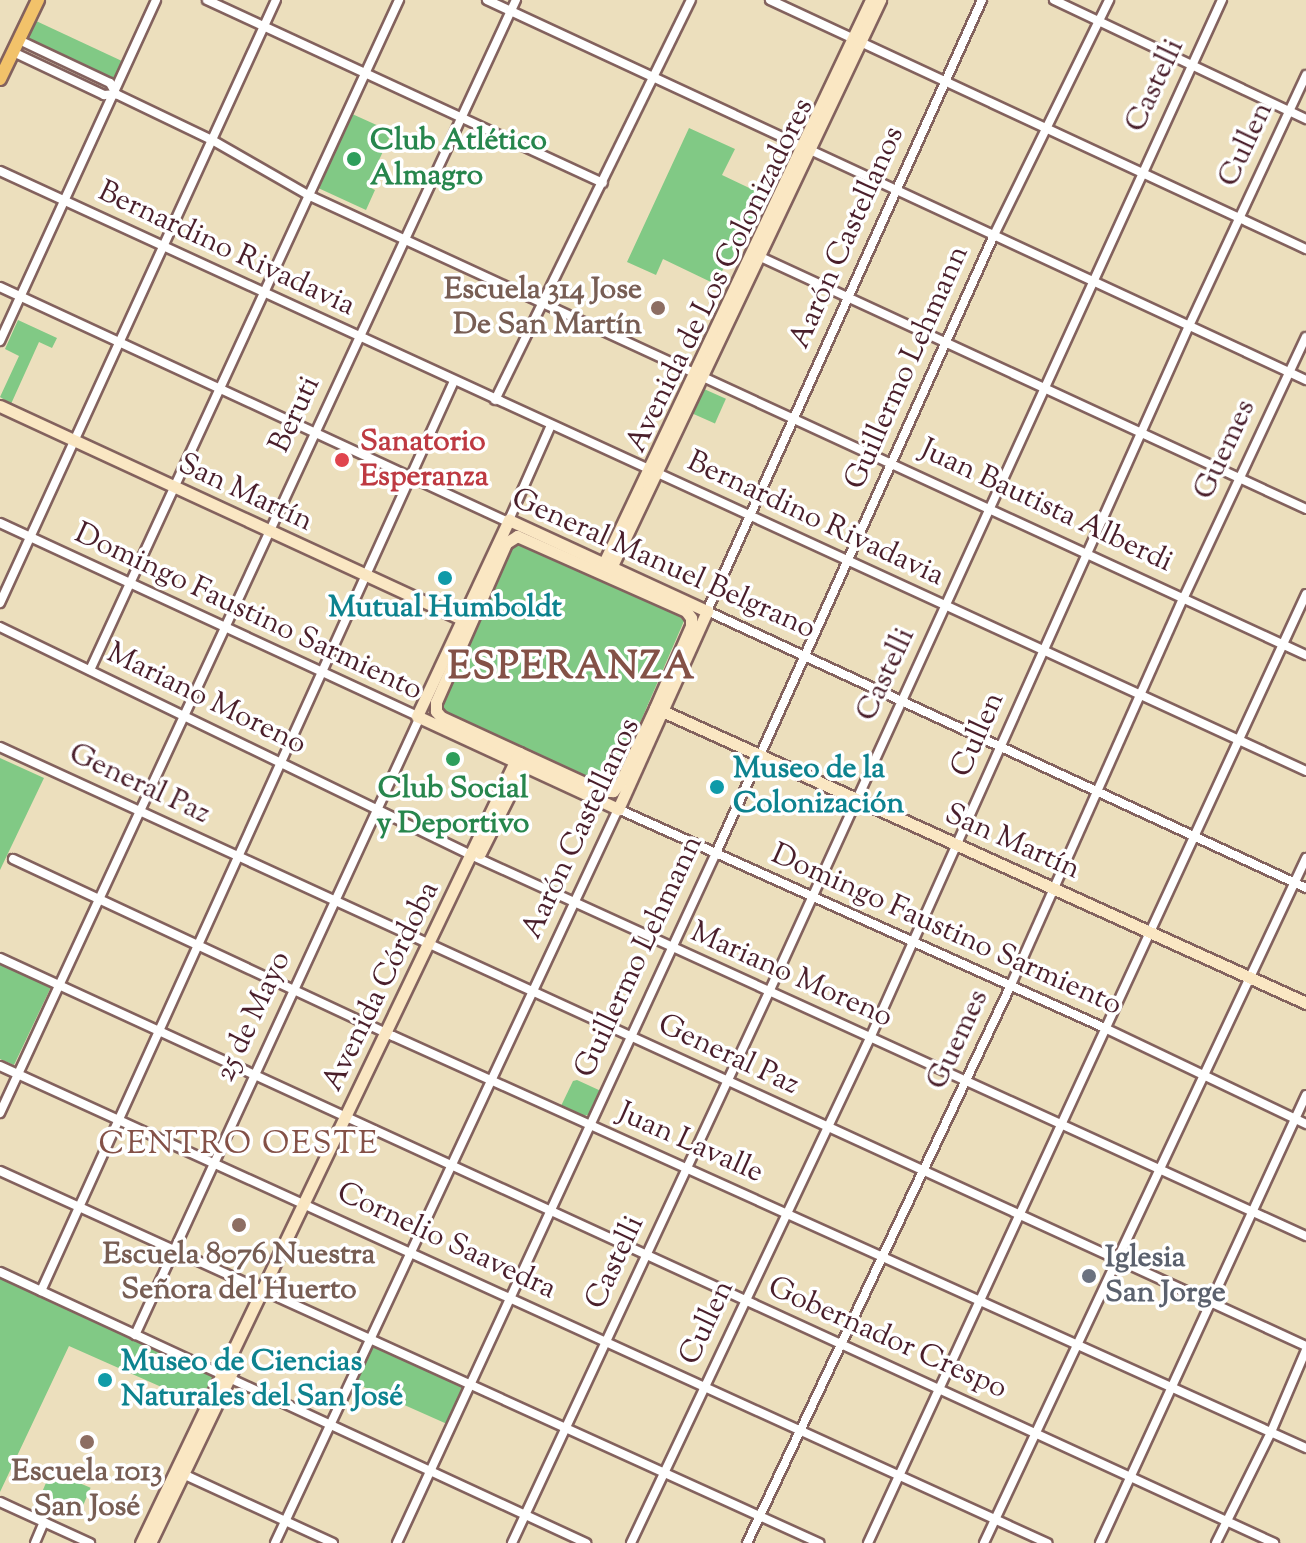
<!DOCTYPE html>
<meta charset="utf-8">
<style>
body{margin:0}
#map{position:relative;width:1306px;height:1543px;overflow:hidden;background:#ecdfbd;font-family:"Sorts Mill Goudy",serif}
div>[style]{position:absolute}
.green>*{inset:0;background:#81c985;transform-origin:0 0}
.roads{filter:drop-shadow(2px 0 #83625e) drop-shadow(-2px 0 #83625e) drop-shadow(0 2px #83625e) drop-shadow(0 -2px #83625e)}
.street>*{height:8px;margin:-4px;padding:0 4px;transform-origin:4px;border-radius:4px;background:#fff}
.secondary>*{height:11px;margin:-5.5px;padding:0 5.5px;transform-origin:5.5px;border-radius:5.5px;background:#fae7c3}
.primary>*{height:12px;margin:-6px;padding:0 6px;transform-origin:6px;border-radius:6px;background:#f2c26a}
.dots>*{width:22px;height:22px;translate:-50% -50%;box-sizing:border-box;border:4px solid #fff;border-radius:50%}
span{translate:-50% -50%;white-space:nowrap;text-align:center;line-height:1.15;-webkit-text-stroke:7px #fff;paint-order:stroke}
.street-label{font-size:30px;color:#4a1f2b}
.leisure-label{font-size:30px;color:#27864d;font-weight:700}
.left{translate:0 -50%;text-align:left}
.education-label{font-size:30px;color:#785e54;font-weight:700}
.right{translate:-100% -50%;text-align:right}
.health-label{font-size:30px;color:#be3a42;font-weight:700}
.culture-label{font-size:30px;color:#0d838f;font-weight:700}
.worship-label{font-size:30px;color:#5b616d;font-weight:700}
.neighbourhood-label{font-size:32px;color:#845147;letter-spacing:2px}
.district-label{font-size:38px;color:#845147;font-weight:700;letter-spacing:2px}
</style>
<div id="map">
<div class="green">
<div style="left:34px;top:20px;width:97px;height:22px;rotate:25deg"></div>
<div style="clip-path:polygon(350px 113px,392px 132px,367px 186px,375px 190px,366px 210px,316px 187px)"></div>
<div style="clip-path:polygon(689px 128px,735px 149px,722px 175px,764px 195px,731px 266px,726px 264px,715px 284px,663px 259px,656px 275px,627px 262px)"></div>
<div style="clip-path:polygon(18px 320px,57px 338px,52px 348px,39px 342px,11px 404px,0 397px,19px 356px,5px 349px)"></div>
<div style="left:704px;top:389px;width:24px;height:27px;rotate:24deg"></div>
<div style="clip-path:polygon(514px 543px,524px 543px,676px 613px,684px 621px,615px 781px,608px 787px,441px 711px,441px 700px)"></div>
<div style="clip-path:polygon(0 758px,44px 778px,0 870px)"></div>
<div style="clip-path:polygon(0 963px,51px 987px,14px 1065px,0 1059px)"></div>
<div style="clip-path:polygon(577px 1080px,601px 1091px,591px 1114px,584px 1116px,561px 1106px,573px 1081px)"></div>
<div style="clip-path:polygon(0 1272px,217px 1373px,202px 1405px,69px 1346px,0 1492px)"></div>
<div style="left:371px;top:1342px;width:109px;height:44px;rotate:24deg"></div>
<div style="left:51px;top:1471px;width:43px;height:33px;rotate:23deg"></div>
</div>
<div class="roads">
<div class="street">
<div style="left:207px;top:0;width:436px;rotate:24.8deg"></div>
<div style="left:487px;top:0;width:903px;rotate:24.89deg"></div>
<div style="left:770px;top:0;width:591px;rotate:24.92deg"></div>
<div style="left:982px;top:0;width:670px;rotate:114.23deg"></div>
<div style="left:707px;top:611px;width:660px;rotate:24.82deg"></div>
<div style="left:1054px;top:0;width:279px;rotate:25.3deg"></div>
<div style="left:19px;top:40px;width:101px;rotate:25.3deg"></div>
<div style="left:110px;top:83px;width:13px;rotate:61deg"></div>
<div style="left:13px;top:52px;width:101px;rotate:25.3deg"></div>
<div style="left:104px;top:95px;width:12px;rotate:-5deg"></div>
<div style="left:116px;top:94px;width:106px;rotate:25.6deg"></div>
<div style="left:212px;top:140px;width:111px;rotate:29.8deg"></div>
<div style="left:308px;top:195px;width:1099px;rotate:24.75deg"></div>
<div style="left:0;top:171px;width:1437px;rotate:24.67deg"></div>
<div style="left:754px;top:254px;width:608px;rotate:24.79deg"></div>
<div style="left:0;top:287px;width:557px;rotate:24.82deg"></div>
<div style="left:0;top:341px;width:375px;rotate:-65.4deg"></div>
<div style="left:495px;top:400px;width:445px;rotate:-63.9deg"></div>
<div style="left:509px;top:520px;width:104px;rotate:-66.1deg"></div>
<div style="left:0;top:523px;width:459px;rotate:24.8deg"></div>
<div style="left:0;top:603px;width:663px;rotate:-65.41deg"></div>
<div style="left:0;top:627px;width:523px;rotate:25.83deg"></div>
<div style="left:471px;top:855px;width:918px;rotate:24.53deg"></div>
<div style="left:90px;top:670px;width:738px;rotate:-65.24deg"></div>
<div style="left:0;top:747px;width:1437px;rotate:24.64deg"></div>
<div style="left:13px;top:859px;width:419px;rotate:25deg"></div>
<div style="left:393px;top:1036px;width:1002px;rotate:24.29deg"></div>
<div style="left:0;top:958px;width:1402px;rotate:24.66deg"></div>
<div style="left:0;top:1066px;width:1151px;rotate:24.49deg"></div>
<div style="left:0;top:1113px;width:1227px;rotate:-65.13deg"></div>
<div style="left:0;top:1171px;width:900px;rotate:24.43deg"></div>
<div style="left:0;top:1272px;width:646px;rotate:24.82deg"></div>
<div style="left:41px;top:1291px;width:999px;rotate:-65.59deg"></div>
<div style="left:135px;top:1335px;width:678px;rotate:-65.25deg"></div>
<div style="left:183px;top:1474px;width:165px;rotate:24.7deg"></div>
<div style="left:0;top:1502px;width:99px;rotate:24.5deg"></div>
<div style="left:35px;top:1543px;width:23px;rotate:-67deg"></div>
<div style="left:275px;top:1543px;width:810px;rotate:-64.95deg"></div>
<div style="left:618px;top:809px;width:536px;rotate:24.22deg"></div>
<div style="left:1107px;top:1029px;width:221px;rotate:25.5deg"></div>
<div style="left:397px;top:1543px;width:760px;rotate:-65.19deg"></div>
<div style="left:716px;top:853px;width:678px;rotate:-65.78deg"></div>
<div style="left:994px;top:235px;width:262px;rotate:-63.9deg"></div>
<div style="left:512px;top:1543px;width:608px;rotate:-64.99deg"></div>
<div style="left:769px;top:992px;width:1091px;rotate:-65.46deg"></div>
<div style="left:631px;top:1543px;width:559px;rotate:-64.67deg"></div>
<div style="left:870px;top:1038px;width:780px;rotate:-65.87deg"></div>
<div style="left:1189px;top:326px;width:277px;rotate:-65deg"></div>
<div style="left:747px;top:1543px;width:615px;rotate:-64.68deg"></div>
<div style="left:1010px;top:987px;width:427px;rotate:-66deg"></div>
<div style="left:1184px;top:597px;width:287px;rotate:-64.9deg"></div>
<div style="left:868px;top:1543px;width:1045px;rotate:-65.22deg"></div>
<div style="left:984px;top:1543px;width:757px;rotate:-64.82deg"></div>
<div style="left:1100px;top:1543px;width:493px;rotate:-65.3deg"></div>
<div style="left:1216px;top:1543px;width:124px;rotate:-63.6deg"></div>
<div style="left:1271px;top:1432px;width:89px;rotate:-66.9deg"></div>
</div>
<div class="secondary">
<div style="left:0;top:406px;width:515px;rotate:24.78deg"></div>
<div style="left:509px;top:520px;width:218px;rotate:24.7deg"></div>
<div style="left:707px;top:611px;width:217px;rotate:114.2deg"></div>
<div style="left:618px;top:809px;width:221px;rotate:-155.2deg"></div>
<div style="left:417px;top:716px;width:217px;rotate:-64.9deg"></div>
<div style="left:517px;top:536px;width:185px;rotate:23.9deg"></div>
<div style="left:686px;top:611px;width:9px;rotate:54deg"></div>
<div style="left:691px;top:618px;width:8px;rotate:90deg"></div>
<div style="left:691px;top:626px;width:90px;rotate:113.7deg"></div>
<div style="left:655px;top:708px;width:83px;rotate:115deg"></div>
<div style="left:620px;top:783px;width:11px;rotate:131deg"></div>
<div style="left:613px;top:791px;width:11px;rotate:180deg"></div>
<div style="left:602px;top:791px;width:177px;rotate:-155.3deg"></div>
<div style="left:441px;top:717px;width:8px;rotate:-130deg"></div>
<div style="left:436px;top:711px;width:9px;rotate:-90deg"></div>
<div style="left:436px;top:702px;width:174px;rotate:-66.2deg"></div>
<div style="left:506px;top:543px;width:13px;rotate:-32deg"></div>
<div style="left:602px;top:567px;width:628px;rotate:-64.62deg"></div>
<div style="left:610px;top:570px;width:631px;rotate:-64.65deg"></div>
<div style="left:658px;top:709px;width:712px;rotate:24.4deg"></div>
<div style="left:480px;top:853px;width:107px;rotate:-63.4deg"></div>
<div style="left:141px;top:1543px;width:876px;rotate:-64.43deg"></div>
<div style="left:150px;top:1543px;width:192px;rotate:-64.4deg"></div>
</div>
<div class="primary">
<div style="left:0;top:79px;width:88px;rotate:-64.3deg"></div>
</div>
</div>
<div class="dots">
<div style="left:354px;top:159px;background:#2e9e5b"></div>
<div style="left:658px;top:308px;background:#8d6e63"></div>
<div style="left:342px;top:460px;background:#e0444e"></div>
<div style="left:445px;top:578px;background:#0f9aa8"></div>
<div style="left:453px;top:759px;background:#2e9e5b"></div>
<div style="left:717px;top:787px;background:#0f9aa8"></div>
<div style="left:239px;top:1225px;background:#8d6e63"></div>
<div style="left:1089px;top:1276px;background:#6b7280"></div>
<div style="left:105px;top:1380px;background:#0f9aa8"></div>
<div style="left:87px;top:1442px;background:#8d6e63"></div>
</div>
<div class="street-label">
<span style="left:1156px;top:86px;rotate:-65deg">Castelli</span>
<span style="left:1247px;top:145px;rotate:-65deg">Cullen</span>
<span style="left:848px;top:238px;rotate:-66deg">Aarón Castellanos</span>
<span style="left:226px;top:250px;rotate:25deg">Bernardino Rivadavia</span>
<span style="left:721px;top:276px;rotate:-64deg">Avenida de Los Colonizadores</span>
<span style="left:908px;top:368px;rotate:-66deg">Guillermo Lehmann</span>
<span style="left:296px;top:415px;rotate:-65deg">Beruti</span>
<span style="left:1226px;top:450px;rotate:-65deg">Guemes</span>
<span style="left:245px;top:494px;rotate:25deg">San Martín</span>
<span style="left:1046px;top:507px;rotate:25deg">Juan Bautista Alberdi</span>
<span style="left:815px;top:520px;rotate:25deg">Bernardino Rivadavia</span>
<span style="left:663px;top:565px;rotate:24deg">General Manuel Belgrano</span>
<span style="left:248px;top:613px;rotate:25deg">Domingo Faustino Sarmiento</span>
<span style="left:887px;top:675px;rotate:-65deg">Castelli</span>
<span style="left:206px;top:700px;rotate:26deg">Mariano Moreno</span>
<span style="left:979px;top:735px;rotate:-66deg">Cullen</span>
<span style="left:139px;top:785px;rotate:25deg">General Paz</span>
<span style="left:582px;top:829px;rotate:-65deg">Aarón Castellanos</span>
<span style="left:1012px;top:843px;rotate:24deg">San Martín</span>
<span style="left:946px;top:931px;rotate:24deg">Domingo Faustino Sarmiento</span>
<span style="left:640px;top:957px;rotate:-65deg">Guillermo Lehmann</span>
<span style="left:791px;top:976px;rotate:24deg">Mariano Moreno</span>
<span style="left:382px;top:987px;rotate:-64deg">Avenida Córdoba</span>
<span style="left:254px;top:1017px;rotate:-65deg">25 de Mayo</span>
<span style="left:959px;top:1040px;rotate:-65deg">Guemes</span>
<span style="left:728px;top:1056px;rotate:25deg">General Paz</span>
<span style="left:690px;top:1144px;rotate:24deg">Juan Lavalle</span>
<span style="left:446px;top:1242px;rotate:25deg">Cornelio Saavedra</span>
<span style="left:616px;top:1263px;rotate:-65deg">Castelli</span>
<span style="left:708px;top:1323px;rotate:-65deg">Cullen</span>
<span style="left:887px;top:1339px;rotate:24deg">Gobernador Crespo</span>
</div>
<div class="leisure-label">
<span class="left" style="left:370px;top:159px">Club Atlético<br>Almagro</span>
<span style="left:453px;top:807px">Club Social<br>y Deportivo</span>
</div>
<div class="education-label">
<span class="right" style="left:642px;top:308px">Escuela 314 Jose<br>De San Martín</span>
<span style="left:239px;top:1273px">Escuela 8076 Nuestra<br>Señora del Huerto</span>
<span style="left:87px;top:1490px">Escuela 1013<br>San José</span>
</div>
<div class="health-label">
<span class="left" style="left:360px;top:460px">Sanatorio<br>Esperanza</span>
</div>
<div class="culture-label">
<span style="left:445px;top:609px">Mutual Humboldt</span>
<span class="left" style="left:733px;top:787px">Museo de la<br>Colonización</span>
<span class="left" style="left:121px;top:1380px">Museo de Ciencias<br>Naturales del San José</span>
</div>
<div class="worship-label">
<span class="left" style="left:1105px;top:1276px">Iglesia<br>San Jorge</span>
</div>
<div class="neighbourhood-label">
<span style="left:239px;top:1145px">CENTRO OESTE</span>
</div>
<div class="district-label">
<span style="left:572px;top:670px">ESPERANZA</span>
</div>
</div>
